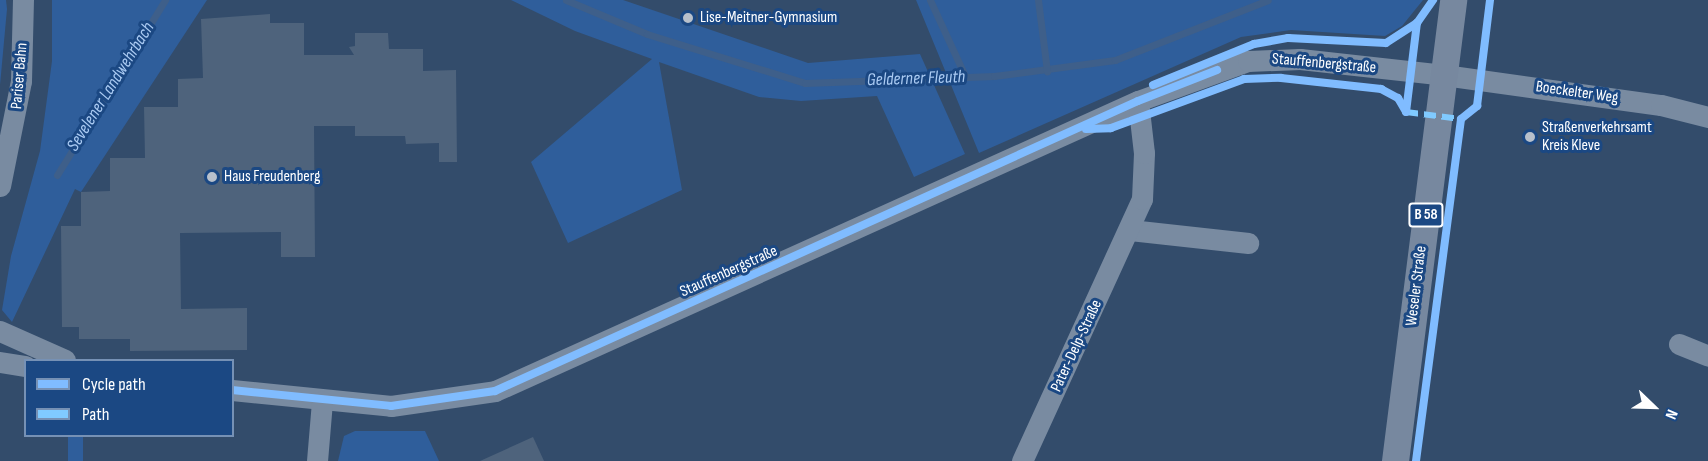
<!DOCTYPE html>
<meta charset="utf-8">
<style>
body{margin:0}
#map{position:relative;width:1708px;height:461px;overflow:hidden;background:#334c6b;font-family:"Sofia Sans Condensed",sans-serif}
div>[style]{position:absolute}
.green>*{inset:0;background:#2f5e9b;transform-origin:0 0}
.stream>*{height:7px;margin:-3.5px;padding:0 3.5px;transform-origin:3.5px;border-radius:3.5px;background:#3e5f8a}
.building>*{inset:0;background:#4e637c}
.minor>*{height:21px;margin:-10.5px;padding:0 10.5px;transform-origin:10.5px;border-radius:10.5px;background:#798ba1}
.major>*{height:27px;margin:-13.5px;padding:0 13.5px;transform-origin:13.5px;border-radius:13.5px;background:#77889f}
.quiet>*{height:6px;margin-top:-3px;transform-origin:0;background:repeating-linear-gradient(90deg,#80caff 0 12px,transparent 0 18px)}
.cycleway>*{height:8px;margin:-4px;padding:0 4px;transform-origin:4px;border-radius:4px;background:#80bcff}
.dots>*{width:16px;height:16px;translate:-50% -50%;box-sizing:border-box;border:3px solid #1b4883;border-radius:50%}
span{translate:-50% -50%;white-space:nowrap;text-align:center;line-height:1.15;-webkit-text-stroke:6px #1b4883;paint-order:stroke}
.shield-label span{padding:2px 4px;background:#1b4883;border:2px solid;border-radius:4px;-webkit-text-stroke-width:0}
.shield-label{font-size:15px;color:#fff;font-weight:700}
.poi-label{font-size:16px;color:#fff}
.left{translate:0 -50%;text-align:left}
.street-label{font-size:16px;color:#fff}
.water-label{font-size:18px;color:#abcbf3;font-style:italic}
.legend{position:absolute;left:24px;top:359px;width:210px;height:78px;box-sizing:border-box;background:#1b4883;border:2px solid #7691b5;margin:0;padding:8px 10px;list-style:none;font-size:18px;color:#fff}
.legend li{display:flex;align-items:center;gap:12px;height:30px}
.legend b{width:30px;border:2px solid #7691b5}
.north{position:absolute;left:1624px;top:377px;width:60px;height:60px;-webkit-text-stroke:4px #1b4883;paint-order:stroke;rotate:113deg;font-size:16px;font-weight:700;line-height:24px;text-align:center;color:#fff}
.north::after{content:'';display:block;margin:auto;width:21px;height:27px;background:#fff;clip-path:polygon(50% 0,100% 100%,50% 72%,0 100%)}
</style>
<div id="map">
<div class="green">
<div style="clip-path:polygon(0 0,6px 0,7px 9px,0 85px)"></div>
<div style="clip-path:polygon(52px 0,207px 0,81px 192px,75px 189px,12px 322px,2px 310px,11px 256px,40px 151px,52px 61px)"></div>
<div style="clip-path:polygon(511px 0,623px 0,808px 63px,920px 54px,965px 154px,914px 177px,877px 96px,801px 101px,759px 97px,659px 62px,682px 190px,568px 243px,531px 162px,652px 59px,575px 31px)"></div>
<div style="clip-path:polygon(916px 0,1423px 0,1402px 26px,1385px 36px,1291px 30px,1241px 37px,979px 153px)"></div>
<div style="clip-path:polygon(355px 431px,425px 431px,439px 461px,338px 461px,344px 436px)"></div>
<div style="left:68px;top:436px;width:15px;height:25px"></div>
</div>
<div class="stream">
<div style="left:566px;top:0;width:88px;rotate:22.8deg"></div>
<div style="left:647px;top:34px;width:165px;rotate:17.2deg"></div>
<div style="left:805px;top:83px;width:189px;rotate:-2.1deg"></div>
<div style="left:994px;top:76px;width:122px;rotate:-7.5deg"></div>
<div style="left:1115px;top:60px;width:164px;rotate:-21.4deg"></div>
<div style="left:930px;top:0;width:84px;rotate:65.3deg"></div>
<div style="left:1038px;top:0;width:72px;rotate:82.8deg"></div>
<div style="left:57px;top:175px;width:206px;rotate:-58.3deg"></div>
</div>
<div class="building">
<div style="clip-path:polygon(270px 14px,270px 23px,304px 23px,304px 55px,354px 55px,349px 47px,355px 46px,355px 33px,388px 33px,389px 49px,423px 49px,423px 71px,456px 70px,457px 162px,439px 162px,439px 143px,406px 144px,405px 136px,355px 136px,355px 126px,314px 126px,315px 257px,281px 257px,281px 232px,180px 233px,181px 309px,247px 308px,247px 350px,130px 351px,130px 339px,79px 339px,79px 327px,62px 327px,61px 226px,81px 226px,81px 192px,110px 191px,110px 158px,145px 158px,144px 107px,178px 107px,178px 79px,203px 78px,201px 19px)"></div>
<div style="clip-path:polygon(533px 437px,544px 461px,480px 461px)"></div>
</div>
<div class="minor">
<div style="left:0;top:186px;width:107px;rotate:-78.7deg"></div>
<div style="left:21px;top:81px;width:81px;rotate:-88.6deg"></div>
<div style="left:1130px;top:230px;width:119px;rotate:6.3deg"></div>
<div style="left:0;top:331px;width:71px;rotate:24deg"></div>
<div style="left:1679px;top:344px;width:31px;rotate:22deg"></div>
<div style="left:0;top:362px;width:26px;rotate:9deg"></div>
<div style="left:232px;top:390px;width:160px;rotate:5.7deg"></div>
<div style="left:391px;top:406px;width:105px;rotate:-8.2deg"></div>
<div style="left:495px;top:391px;width:705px;rotate:-24.28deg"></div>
<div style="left:1138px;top:101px;width:117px;rotate:-20deg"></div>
<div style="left:1248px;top:61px;width:52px;rotate:-2.2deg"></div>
<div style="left:1300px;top:59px;width:145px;rotate:6.3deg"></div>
<div style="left:1444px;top:75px;width:219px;rotate:7.9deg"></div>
<div style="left:1661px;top:105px;width:49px;rotate:14.3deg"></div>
<div style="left:317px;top:461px;width:60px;rotate:-85.2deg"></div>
<div style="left:1022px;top:461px;width:288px;rotate:-65.4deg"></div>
<div style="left:1142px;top:199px;width:46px;rotate:-87.5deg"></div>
<div style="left:1144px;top:153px;width:52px;rotate:-96.6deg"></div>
</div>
<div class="major">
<div style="left:1395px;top:461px;width:465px;rotate:-82.8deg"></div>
</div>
<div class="quiet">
<div style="left:1406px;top:107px;width:5px;rotate:90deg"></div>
<div style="left:1406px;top:112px;width:55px;rotate:7.3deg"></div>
</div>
<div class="cycleway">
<div style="left:1153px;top:85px;width:109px;rotate:-22.1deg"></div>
<div style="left:1254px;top:44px;width:35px;rotate:-10deg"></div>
<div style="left:1288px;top:38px;width:98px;rotate:2.9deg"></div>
<div style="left:1386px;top:43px;width:37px;rotate:-33deg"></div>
<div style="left:1417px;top:23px;width:28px;rotate:-55deg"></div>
<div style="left:1406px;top:112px;width:90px;rotate:-83deg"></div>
<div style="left:1086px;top:129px;width:25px;rotate:-2deg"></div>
<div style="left:1111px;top:128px;width:142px;rotate:-20.2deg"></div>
<div style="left:1244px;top:79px;width:37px;rotate:-2deg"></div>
<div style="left:1281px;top:78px;width:101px;rotate:6.3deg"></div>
<div style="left:1381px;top:89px;width:19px;rotate:28deg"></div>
<div style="left:1398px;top:98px;width:16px;rotate:60deg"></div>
<div style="left:232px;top:390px;width:160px;rotate:5.7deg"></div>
<div style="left:391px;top:406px;width:105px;rotate:-8.2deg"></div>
<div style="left:495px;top:391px;width:705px;rotate:-24.28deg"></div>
<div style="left:1138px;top:101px;width:85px;rotate:-21.4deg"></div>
<div style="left:1416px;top:461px;width:345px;rotate:-82.5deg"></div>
<div style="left:1461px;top:119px;width:21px;rotate:-39deg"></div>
<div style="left:1477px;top:106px;width:107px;rotate:-83deg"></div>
</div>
<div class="dots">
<div style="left:688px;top:18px;background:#b8c0cb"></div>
<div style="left:1530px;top:137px;background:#b8c0cb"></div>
<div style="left:212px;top:177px;background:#b8c0cb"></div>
</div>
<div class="shield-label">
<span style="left:1426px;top:215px">B 58</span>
</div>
<div class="poi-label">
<span class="left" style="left:700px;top:18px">Lise-Meitner-Gymnasium</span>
<span class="left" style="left:1542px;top:137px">Straßenverkehrsamt<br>Kreis Kleve</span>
<span class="left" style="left:224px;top:177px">Haus Freudenberg</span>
</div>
<div class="street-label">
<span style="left:1324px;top:64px;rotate:5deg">Stauffenbergstraße</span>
<span style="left:20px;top:76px;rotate:-85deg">Pariser Bahn</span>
<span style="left:1577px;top:93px;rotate:8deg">Boeckelter Weg</span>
<span style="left:729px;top:272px;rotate:-24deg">Stauffenbergstraße</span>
<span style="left:1417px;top:286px;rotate:-83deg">Weseler Straße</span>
<span style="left:1077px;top:346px;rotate:-65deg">Pater-Delp-Straße</span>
</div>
<div class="water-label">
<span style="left:916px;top:79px;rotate:-2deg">Gelderner Fleuth</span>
<span style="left:111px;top:87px;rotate:-58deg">Sevelener Landwehrbach</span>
</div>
<ul class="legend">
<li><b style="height:8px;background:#80bcff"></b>Cycle path</li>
<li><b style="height:8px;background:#80caff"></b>Path</li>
</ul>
<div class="north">N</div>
</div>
